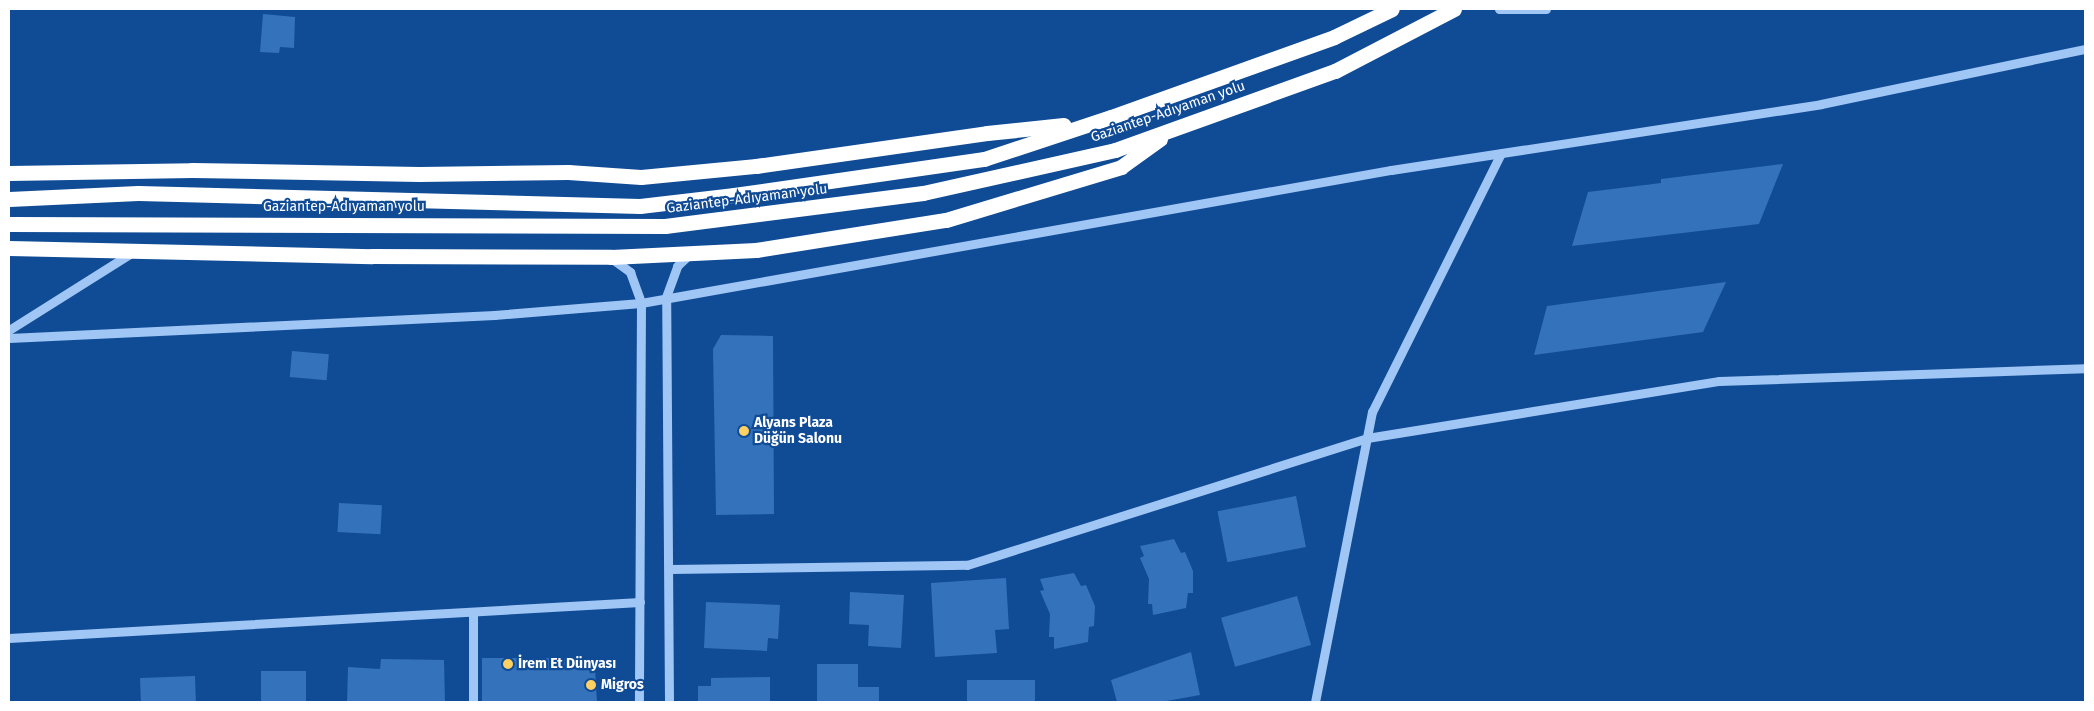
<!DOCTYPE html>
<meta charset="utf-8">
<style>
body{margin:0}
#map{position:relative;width:2094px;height:711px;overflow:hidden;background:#104b96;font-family:"Fira Sans",sans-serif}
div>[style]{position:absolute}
.building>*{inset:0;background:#3472bc;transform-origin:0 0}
.minor>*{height:9px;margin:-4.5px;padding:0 4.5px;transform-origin:4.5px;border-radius:4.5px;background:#9fc6f4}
.highway>*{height:15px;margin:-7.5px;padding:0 7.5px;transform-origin:7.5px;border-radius:7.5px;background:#fff}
.dots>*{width:14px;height:14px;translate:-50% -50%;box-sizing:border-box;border:2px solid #104b96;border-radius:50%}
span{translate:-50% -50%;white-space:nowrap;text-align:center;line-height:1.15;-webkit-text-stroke:4.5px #104b96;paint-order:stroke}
.street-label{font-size:14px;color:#fff}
.poi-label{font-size:14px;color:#fff;font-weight:700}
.left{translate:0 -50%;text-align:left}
.frame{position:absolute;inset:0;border:10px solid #fff;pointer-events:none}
</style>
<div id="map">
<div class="building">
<div style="clip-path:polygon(263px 14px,295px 17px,294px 48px,280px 47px,279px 53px,260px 52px)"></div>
<div style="clip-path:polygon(1783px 164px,1759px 224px,1572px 246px,1588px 192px,1661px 183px,1661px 179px)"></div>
<div style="clip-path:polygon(1726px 282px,1703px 332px,1534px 355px,1547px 306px)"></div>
<div style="clip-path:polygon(721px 335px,773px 336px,774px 514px,716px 515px,713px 349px)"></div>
<div style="left:292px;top:351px;width:37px;height:26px;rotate:5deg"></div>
<div style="left:1296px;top:496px;width:52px;height:80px;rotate:79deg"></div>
<div style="left:339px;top:503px;width:43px;height:29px;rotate:3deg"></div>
<div style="clip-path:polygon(1174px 539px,1181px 553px,1185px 552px,1193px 571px,1193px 593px,1188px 593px,1186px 608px,1153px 615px,1152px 604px,1148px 604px,1149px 579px,1140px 558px,1144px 556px,1140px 546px)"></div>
<div style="clip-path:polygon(1074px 573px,1081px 586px,1086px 585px,1095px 606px,1094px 626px,1089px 627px,1088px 642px,1054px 649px,1054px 637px,1049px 637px,1050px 614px,1040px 591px,1044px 590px,1040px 579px)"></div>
<div style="clip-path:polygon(1006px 578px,1009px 629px,995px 630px,997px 653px,935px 657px,931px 583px)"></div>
<div style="clip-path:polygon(850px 592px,904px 595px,901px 648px,868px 646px,869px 625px,849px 624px)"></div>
<div style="left:1297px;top:596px;width:51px;height:79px;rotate:74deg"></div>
<div style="clip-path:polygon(706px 602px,780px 605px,778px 639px,768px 638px,767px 651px,704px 648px)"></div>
<div style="clip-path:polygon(1191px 652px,1200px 695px,1161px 702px,1117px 702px,1111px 680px)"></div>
<div style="clip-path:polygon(482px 658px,583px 658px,595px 669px,597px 702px,482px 702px)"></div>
<div style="clip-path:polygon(381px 659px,444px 660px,445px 702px,347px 702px,348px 667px,380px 669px)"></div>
<div style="clip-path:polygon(817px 664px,858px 664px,858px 687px,879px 687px,879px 702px,817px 702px)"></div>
<div style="left:261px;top:671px;width:45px;height:31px"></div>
<div style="left:195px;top:676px;width:26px;height:55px;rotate:88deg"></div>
<div style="clip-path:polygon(770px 677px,770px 702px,698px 702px,698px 686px,711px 686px,711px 678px)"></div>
<div style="left:1035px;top:680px;width:22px;height:68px;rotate:90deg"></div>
</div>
<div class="minor">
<div style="left:1499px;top:9px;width:47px"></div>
<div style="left:611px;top:258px;width:24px;rotate:36deg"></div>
<div style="left:630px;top:272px;width:33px;rotate:70deg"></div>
<div style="left:641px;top:303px;width:399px;rotate:90.3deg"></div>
<div style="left:9px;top:330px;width:146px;rotate:-32.2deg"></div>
<div style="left:9px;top:338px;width:486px;rotate:-2.7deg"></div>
<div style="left:494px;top:315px;width:147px;rotate:-4.7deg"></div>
<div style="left:641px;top:303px;width:762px;rotate:-10.06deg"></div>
<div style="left:1391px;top:170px;width:435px;rotate:-8.7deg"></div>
<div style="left:1821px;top:104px;width:270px;rotate:-11.8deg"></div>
<div style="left:670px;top:569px;width:297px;rotate:-0.8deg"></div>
<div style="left:967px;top:565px;width:420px;rotate:-17.6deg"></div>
<div style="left:1367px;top:438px;width:357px;rotate:-9.2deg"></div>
<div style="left:1719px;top:381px;width:366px;rotate:-2deg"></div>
<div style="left:9px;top:638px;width:632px;rotate:-3.27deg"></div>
<div style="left:473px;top:702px;width:90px;rotate:-90deg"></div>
<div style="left:669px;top:702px;width:405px;rotate:-90.4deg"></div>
<div style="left:666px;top:297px;width:33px;rotate:-70deg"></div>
<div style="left:677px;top:266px;width:18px;rotate:-43deg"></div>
<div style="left:1315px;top:702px;width:296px;rotate:-78.9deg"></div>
<div style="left:1372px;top:412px;width:289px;rotate:-63.5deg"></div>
</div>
<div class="highway">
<div style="left:9px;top:173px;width:183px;rotate:-0.9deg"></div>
<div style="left:192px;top:170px;width:227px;rotate:1deg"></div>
<div style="left:419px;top:174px;width:149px;rotate:-0.8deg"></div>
<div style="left:568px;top:172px;width:73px;rotate:3.9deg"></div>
<div style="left:641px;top:177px;width:116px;rotate:-5.5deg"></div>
<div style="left:756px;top:166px;width:233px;rotate:-8.1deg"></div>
<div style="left:987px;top:133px;width:77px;rotate:-5.9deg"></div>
<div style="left:9px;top:199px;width:129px;rotate:-2.7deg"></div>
<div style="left:138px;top:193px;width:502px;rotate:1.48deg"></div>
<div style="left:640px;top:206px;width:95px;rotate:-6.7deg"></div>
<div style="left:734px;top:195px;width:253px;rotate:-8.2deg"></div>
<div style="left:984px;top:159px;width:134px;rotate:-18.3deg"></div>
<div style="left:1111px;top:117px;width:237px;rotate:-19.7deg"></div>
<div style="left:1334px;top:37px;width:64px;rotate:-25.8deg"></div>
<div style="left:9px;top:224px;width:656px;rotate:0.17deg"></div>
<div style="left:665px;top:226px;width:260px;rotate:-7.3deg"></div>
<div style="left:923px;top:193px;width:197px;rotate:-12.6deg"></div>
<div style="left:1115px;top:150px;width:234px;rotate:-19.8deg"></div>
<div style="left:1335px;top:71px;width:134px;rotate:-27.5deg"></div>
<div style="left:9px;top:248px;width:363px;rotate:1.3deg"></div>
<div style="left:372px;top:256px;width:239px;rotate:0.2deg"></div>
<div style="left:611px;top:257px;width:145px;rotate:-2.8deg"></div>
<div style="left:756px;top:250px;width:192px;rotate:-9deg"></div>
<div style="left:946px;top:220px;width:183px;rotate:-16.8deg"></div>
<div style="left:1121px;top:167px;width:48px;rotate:-35.7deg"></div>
</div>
<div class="dots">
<div style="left:744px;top:431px;background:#ffd162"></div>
<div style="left:508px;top:664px;background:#ffd162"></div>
<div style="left:591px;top:685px;background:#ffd162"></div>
</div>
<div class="street-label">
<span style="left:1168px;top:112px;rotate:-19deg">Gaziantep-Adıyaman yolu</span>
<span style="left:747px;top:199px;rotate:-7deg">Gaziantep-Adıyaman yolu</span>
<span style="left:344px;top:207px">Gaziantep-Adıyaman yolu</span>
</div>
<div class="poi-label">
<span class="left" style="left:754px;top:431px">Alyans Plaza<br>Düğün Salonu</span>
<span class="left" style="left:518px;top:664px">İrem Et Dünyası</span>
<span class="left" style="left:601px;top:685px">Migros</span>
</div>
<div class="frame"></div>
</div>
